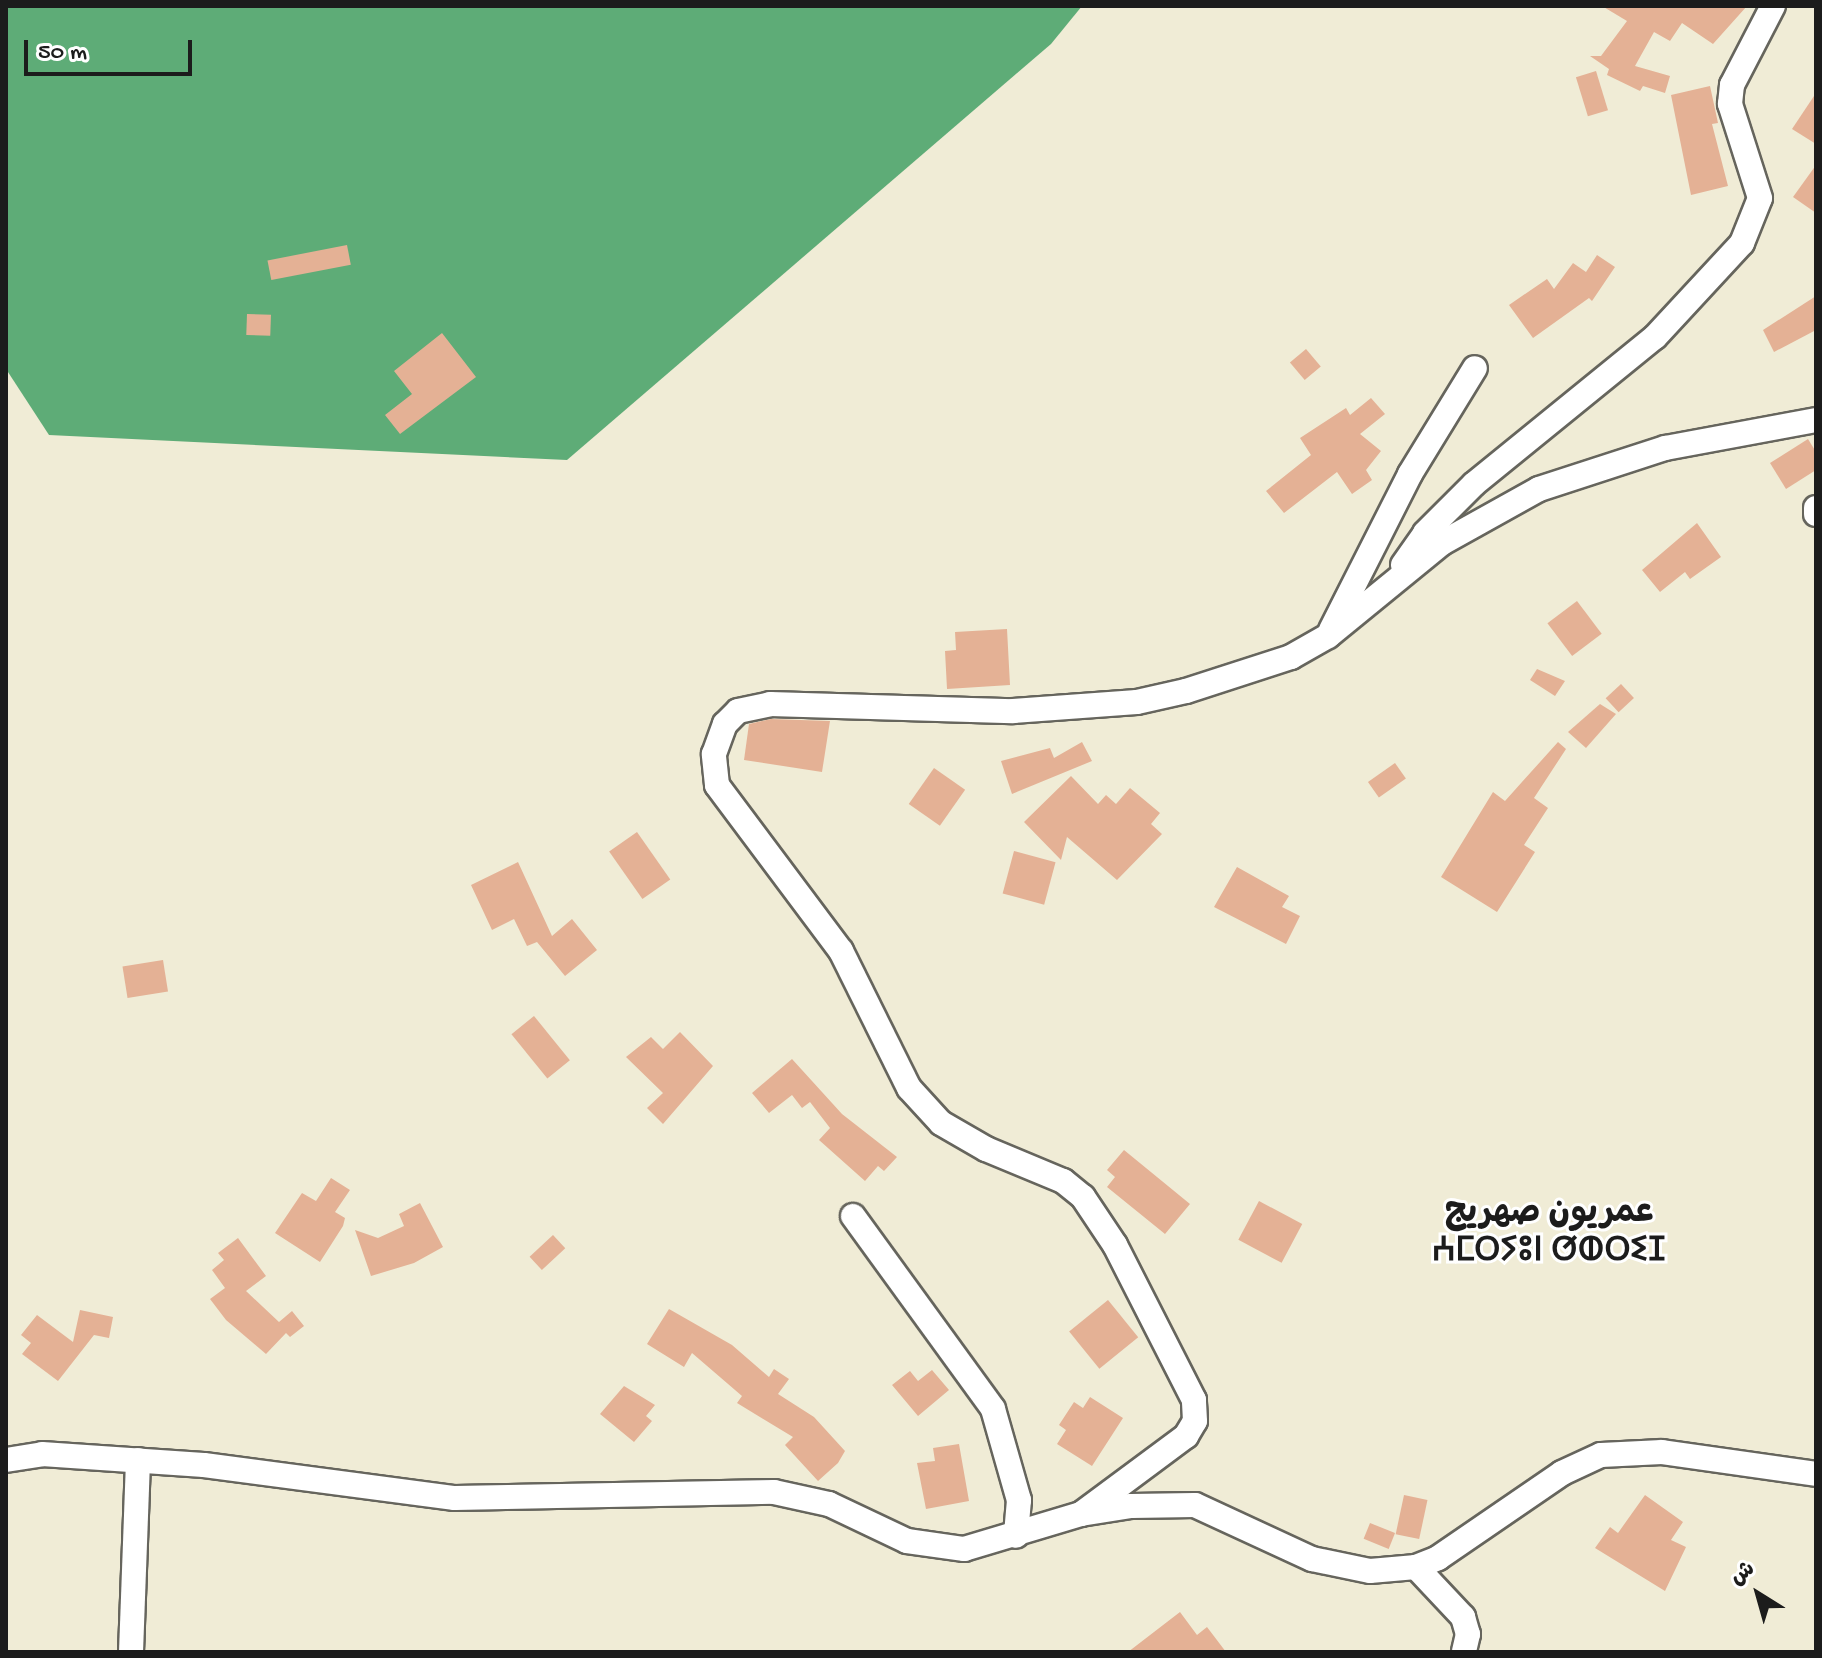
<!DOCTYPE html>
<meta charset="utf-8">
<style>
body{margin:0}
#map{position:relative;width:1822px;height:1658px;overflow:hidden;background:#f0ecd6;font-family:"Gochi Hand","Playpen Sans Arabic","Noto Sans Tifinagh",sans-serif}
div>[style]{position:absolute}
.forest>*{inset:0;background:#5eac77}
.building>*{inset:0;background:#e4b195;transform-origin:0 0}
.roads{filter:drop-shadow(2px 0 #66655d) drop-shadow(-2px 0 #66655d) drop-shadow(0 2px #66655d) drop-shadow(0 -2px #66655d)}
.minor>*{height:24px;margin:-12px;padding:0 12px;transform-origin:12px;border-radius:12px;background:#fff}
span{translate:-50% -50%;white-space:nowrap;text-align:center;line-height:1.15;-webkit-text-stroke:6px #fff;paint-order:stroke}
.quarter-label{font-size:34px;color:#1c1c1c;font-weight:700}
.frame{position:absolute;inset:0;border:8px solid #1c1c1c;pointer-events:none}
.north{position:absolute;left:1718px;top:1554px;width:80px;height:80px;-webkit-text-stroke:6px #fff;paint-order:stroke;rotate:323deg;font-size:22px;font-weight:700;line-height:32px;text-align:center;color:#1c1c1c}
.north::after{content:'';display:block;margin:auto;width:28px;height:36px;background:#1c1c1c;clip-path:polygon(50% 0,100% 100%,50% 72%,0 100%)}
.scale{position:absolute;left:24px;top:40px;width:168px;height:36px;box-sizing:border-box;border:4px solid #1c1c1c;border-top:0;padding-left:10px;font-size:24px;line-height:28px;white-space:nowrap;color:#1c1c1c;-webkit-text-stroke:6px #fff;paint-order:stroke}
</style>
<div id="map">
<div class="forest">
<div style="clip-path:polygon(6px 6px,1082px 6px,1051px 44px,567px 460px,49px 435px,6px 369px)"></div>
</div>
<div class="building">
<div style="clip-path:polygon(1602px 6px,1747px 6px,1713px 44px,1682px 23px,1670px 41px,1654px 32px,1635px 66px,1670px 76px,1665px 93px,1643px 86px,1640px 91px,1607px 75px,1609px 69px,1590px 56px,1601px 56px,1627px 21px)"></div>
<div style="left:1596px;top:71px;width:41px;height:21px;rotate:73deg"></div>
<div style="clip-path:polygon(1710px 86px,1718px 123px,1712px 124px,1728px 186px,1691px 195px,1671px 95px)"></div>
<div style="clip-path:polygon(1816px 93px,1816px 144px,1792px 129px)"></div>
<div style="clip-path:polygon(1816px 165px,1816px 213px,1793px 197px)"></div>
<div style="left:347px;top:245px;width:20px;height:81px;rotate:79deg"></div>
<div style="clip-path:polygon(1597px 255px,1615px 267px,1592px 301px,1589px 298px,1533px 338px,1509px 305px,1547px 279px,1554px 289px,1573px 263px,1586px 272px)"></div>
<div style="clip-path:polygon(1816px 296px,1816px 330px,1774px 352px,1763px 330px)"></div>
<div style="left:247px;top:314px;width:24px;height:21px;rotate:2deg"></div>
<div style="clip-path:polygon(442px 333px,476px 377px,400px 434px,385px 415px,412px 394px,394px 371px)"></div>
<div style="left:1306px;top:349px;width:23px;height:21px;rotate:50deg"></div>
<div style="clip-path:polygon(1371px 398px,1385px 414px,1360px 434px,1381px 451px,1366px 470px,1372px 480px,1352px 494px,1337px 472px,1284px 513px,1266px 491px,1311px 455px,1300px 438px,1346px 408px,1350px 415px)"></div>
<div style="clip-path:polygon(1808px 439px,1816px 452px,1816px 470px,1786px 489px,1770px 463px)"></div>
<div style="clip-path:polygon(1697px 523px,1721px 557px,1690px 579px,1685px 572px,1660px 592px,1642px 570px)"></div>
<div style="left:1577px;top:601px;width:41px;height:37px;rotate:53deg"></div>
<div style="clip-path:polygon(1007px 629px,1010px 685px,947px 689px,945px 651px,956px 650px,955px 632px)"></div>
<div style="clip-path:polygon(1537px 669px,1565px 681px,1555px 696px,1530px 680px)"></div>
<div style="left:1621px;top:684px;width:19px;height:21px;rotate:47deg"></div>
<div style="clip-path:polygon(1600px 704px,1616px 714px,1586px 748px,1568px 732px)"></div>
<div style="clip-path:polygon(771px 719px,830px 721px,822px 772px,744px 760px,749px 724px)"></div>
<div style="clip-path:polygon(1082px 742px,1092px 761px,1012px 794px,1001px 761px,1050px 748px,1054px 758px)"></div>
<div style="clip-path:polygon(1558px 742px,1566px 749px,1534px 798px,1548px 808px,1524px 845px,1535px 852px,1497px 912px,1441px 877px,1493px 792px,1505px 801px)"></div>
<div style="left:1395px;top:763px;width:19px;height:33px;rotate:55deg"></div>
<div style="left:934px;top:768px;width:38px;height:44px;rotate:35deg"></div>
<div style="clip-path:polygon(1071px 776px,1098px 804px,1106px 795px,1116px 804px,1130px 788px,1160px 813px,1151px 824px,1162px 834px,1117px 880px,1067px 837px,1061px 860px,1024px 822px)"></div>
<div style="left:637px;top:832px;width:58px;height:34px;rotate:55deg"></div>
<div style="left:1014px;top:851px;width:43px;height:44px;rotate:15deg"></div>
<div style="clip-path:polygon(518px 862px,552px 936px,572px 919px,597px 950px,565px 976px,537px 942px,527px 946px,514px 919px,492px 930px,471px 885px)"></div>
<div style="clip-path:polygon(1237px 867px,1289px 896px,1282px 907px,1300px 916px,1286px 944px,1214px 907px)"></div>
<div style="left:163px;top:960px;width:32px;height:41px;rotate:81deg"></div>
<div style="left:534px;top:1016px;width:57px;height:29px;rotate:51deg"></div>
<div style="clip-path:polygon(680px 1032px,713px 1066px,663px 1124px,647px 1108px,663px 1093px,626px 1057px,651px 1037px,663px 1049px)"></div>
<div style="clip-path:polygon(792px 1059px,842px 1114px,897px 1157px,884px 1171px,878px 1166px,865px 1181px,819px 1140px,830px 1128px,810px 1102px,802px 1108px,792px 1095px,769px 1113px,752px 1093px)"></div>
<div style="clip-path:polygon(1124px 1150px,1190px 1204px,1165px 1234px,1107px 1187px,1115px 1177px,1107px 1170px)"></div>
<div style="clip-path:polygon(331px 1178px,350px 1190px,335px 1212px,345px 1218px,343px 1226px,320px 1262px,275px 1233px,302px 1193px,316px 1201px)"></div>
<div style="left:1259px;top:1201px;width:49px;height:44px;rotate:28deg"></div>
<div style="clip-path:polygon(420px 1203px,443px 1247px,414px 1263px,371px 1276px,355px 1230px,378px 1238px,404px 1226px,399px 1214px)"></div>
<div style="left:553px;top:1235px;width:18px;height:32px;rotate:47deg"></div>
<div style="clip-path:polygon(238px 1238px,266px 1276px,246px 1291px,279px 1322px,292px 1311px,304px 1326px,290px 1337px,286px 1333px,266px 1354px,226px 1320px,210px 1299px,225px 1288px,212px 1270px,224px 1260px,218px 1253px)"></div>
<div style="left:1108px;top:1300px;width:48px;height:50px;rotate:51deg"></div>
<div style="clip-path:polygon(669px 1309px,732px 1345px,769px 1377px,774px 1369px,789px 1379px,778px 1394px,814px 1417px,845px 1451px,838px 1463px,818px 1481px,785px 1445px,793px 1437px,737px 1403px,742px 1396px,692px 1353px,684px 1367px,647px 1344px)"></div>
<div style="clip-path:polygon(80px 1310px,113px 1317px,109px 1338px,94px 1335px,58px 1381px,22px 1354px,31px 1343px,21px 1335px,37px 1315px,73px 1342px)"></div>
<div style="clip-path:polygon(932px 1370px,949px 1390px,918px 1416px,892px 1385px,910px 1371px,918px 1381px)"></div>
<div style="clip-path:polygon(624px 1386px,655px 1405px,646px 1416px,652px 1421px,634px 1442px,600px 1414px)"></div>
<div style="clip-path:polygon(1090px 1397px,1123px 1418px,1092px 1466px,1057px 1444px,1066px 1430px,1059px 1425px,1074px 1402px,1083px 1408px)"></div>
<div style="clip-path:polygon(959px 1444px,969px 1501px,926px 1509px,917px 1463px,935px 1461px,933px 1448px)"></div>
<div style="left:1404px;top:1495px;width:24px;height:40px;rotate:12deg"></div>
<div style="clip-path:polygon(1645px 1495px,1683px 1522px,1671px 1540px,1686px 1547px,1665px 1591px,1595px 1548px,1610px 1527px,1618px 1533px)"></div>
<div style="left:1370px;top:1523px;width:27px;height:17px;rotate:22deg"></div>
<div style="clip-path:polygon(1180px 1612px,1197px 1635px,1207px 1627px,1226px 1652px,1128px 1652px)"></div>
</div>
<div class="roads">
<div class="minor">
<div style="left:1816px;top:508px;width:6px;rotate:90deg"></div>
<div style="left:1403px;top:565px;width:39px;rotate:-55deg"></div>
<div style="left:1425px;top:533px;width:69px;rotate:-45deg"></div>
<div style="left:1474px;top:484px;width:233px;rotate:-39.1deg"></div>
<div style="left:1655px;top:337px;width:128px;rotate:-47.2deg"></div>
<div style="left:1742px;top:243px;width:48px;rotate:-68.2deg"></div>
<div style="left:1760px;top:198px;width:99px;rotate:-107.7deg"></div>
<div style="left:1730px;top:104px;width:19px;rotate:-84deg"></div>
<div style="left:1732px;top:85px;width:89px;rotate:-62.6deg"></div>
<div style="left:1331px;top:630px;width:175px;rotate:-63.1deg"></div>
<div style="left:1410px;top:474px;width:124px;rotate:-58.5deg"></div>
<div style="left:853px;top:1216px;width:238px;rotate:54deg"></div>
<div style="left:993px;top:1409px;width:95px;rotate:74.1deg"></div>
<div style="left:1019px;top:1500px;width:36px;rotate:95deg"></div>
<div style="left:6px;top:1460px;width:36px;rotate:-9deg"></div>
<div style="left:42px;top:1454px;width:162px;rotate:3.9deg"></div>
<div style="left:204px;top:1465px;width:253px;rotate:7.5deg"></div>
<div style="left:455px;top:1498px;width:319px;rotate:-1.1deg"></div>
<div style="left:774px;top:1492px;width:56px;rotate:12.3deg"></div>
<div style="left:829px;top:1504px;width:86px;rotate:25.4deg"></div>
<div style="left:907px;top:1541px;width:58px;rotate:8deg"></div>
<div style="left:964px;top:1549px;width:122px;rotate:-16.7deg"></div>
<div style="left:1081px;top:1514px;width:51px;rotate:-9.1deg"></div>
<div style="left:1131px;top:1506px;width:64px;rotate:-0.9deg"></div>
<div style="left:1195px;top:1505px;width:129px;rotate:24.8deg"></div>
<div style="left:1312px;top:1559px;width:59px;rotate:11.7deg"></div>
<div style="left:1370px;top:1571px;width:46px;rotate:-5deg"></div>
<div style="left:1416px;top:1567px;width:24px;rotate:-22deg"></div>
<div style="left:1438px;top:1558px;width:150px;rotate:-34.4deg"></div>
<div style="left:1562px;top:1473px;width:43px;rotate:-24.8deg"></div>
<div style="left:1601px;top:1455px;width:61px;rotate:-2.8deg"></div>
<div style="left:1662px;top:1452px;width:156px;rotate:8.1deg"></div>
<div style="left:1081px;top:1514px;width:131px;rotate:-36.6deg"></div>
<div style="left:1186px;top:1436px;width:17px;rotate:-59deg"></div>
<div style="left:1195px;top:1421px;width:21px;rotate:-93deg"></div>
<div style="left:1194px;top:1400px;width:174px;rotate:-117deg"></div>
<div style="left:1115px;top:1245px;width:58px;rotate:-123.7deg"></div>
<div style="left:1083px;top:1197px;width:26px;rotate:-141deg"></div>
<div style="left:1063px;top:1181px;width:83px;rotate:-157.4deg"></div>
<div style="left:986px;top:1149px;width:52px;rotate:-150deg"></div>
<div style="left:941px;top:1123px;width:47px;rotate:-132.4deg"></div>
<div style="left:909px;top:1088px;width:153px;rotate:-116.4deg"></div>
<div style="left:841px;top:951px;width:207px;rotate:-126.8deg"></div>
<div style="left:717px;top:785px;width:31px;rotate:-96deg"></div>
<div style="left:714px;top:754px;width:32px;rotate:-70deg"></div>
<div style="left:725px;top:724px;width:18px;rotate:-45deg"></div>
<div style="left:738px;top:711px;width:33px;rotate:-12deg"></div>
<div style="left:770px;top:704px;width:243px;rotate:1.7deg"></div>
<div style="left:1013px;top:711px;width:124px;rotate:-4.2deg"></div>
<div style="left:1137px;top:702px;width:50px;rotate:-12.7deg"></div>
<div style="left:1186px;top:691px;width:110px;rotate:-17.9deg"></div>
<div style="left:1291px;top:657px;width:43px;rotate:-29.6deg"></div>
<div style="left:1328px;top:636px;width:147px;rotate:-39.2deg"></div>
<div style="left:1442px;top:543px;width:111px;rotate:-29.1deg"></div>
<div style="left:1539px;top:489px;width:133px;rotate:-18deg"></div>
<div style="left:1665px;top:448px;width:154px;rotate:-10.5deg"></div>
<div style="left:1416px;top:1567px;width:69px;rotate:46.8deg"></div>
<div style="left:1463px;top:1617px;width:18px;rotate:74deg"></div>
<div style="left:1468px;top:1634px;width:18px;rotate:103deg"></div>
<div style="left:131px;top:1652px;width:192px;rotate:-87.9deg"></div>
</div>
</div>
<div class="quarter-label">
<span style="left:1549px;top:1235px">عمريون صهريج<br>ⵄⵎⵔⵢⵓⵏ ⵚⵀⵔⵉⵊ</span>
</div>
<div class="frame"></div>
<div class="north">ش</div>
<div class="scale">50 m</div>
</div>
